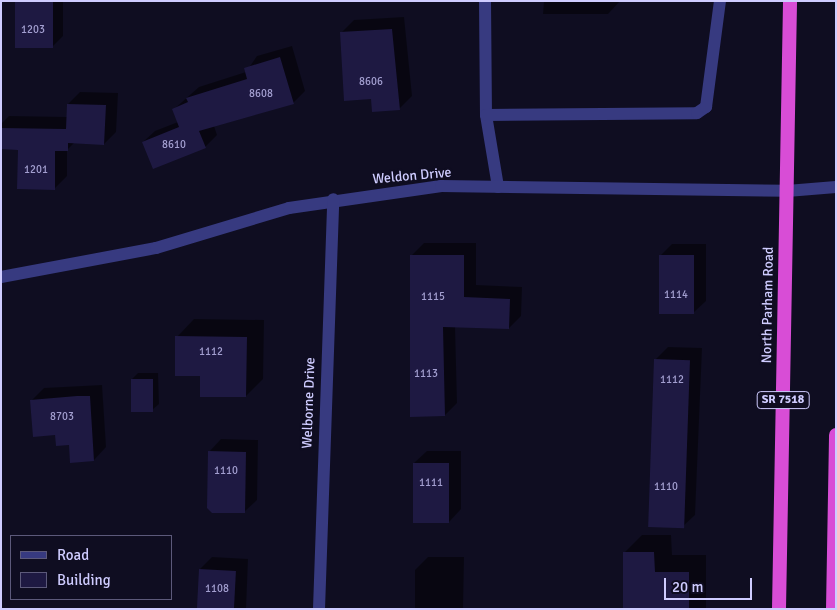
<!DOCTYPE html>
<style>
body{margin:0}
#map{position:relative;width:837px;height:610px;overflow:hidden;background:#0f0d21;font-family:Signika,sans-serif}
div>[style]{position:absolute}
.shadow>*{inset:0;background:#0007}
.building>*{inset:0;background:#1e1942;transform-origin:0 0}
.service>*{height:12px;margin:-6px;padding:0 6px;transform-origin:6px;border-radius:6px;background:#373a80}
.minor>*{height:12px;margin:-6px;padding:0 6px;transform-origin:6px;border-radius:6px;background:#373a80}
.trunk>*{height:14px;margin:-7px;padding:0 7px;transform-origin:7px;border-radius:7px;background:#d84dd6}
span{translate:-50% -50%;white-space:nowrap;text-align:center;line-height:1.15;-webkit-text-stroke:4.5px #0f0d21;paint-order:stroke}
.number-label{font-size:11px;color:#a39fd0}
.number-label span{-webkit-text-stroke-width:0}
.shield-label span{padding:1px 4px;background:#0f0d21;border:1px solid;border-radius:4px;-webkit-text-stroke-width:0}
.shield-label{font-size:12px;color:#cfccff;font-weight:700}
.street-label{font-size:14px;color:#cfccff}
.frame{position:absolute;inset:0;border:2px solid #cfccff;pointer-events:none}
.legend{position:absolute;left:10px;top:535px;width:162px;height:65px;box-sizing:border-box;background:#0f0d21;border:1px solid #5c597a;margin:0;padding:6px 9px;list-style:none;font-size:15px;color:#cfccff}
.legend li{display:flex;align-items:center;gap:10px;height:25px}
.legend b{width:25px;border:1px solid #5c597a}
.scale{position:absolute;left:664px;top:578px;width:88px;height:22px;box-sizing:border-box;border:2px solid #cfccff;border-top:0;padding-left:6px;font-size:15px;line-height:18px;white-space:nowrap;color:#cfccff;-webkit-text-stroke:4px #0f0d21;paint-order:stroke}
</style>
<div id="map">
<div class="shadow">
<div style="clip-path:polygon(17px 1px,63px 1px,63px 36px,51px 48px)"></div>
<div style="clip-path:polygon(544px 1px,620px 1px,608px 14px,543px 14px)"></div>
<div style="clip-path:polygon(404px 17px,412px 96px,399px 109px,372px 98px,341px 33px,354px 20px)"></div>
<div style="clip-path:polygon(292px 46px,305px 91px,293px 103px,214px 126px,217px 135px,205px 147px,143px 142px,155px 131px,178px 122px,173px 110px,199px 87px,246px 72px,257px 56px)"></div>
<div style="clip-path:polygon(80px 92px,118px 93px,116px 132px,104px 144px,75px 142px,67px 150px,67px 176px,54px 189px,19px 149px,1px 148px,1px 124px,9px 116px,67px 117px,68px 104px)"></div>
<div style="clip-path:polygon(424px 243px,476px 243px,476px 285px,522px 287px,521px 316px,509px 328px,455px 326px,457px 403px,445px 415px,411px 256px)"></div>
<div style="clip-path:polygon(672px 244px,706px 244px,706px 301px,693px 313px,660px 256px)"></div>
<div style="clip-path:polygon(194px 319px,264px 320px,263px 379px,246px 396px,201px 375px,177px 337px)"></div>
<div style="clip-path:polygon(668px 347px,702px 348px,695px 515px,682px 527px,655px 360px)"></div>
<div style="clip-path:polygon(138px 373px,158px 373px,159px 404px,152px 410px,132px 379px)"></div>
<div style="clip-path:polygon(102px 385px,106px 447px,94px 460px,56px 434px,31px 401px,44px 388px)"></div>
<div style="clip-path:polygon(221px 439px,258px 440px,257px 500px,244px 512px,209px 452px)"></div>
<div style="clip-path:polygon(427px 451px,461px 451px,461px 509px,449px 522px,414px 463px)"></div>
<div style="clip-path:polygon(642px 535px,671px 535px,672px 555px,706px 555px,706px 609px,624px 609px,624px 553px)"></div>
<div style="clip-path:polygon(212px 557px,248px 559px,246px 609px,199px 609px,200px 569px)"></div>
<div style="clip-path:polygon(428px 557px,464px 557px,463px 609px,415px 609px,415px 570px)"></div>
</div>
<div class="building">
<div style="left:15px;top:1px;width:38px;height:47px"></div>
<div style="clip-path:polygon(392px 29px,400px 110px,372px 112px,371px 99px,344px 101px,340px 32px)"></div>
<div style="clip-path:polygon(280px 57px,294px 104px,199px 131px,206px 148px,153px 169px,142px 142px,179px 127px,172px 109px,188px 102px,186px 98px,247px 79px,244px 68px)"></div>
<div style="clip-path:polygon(67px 104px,106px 105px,104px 145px,68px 143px,68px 151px,55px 151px,55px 190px,17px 189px,18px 150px,1px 149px,1px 128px,66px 129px)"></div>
<div style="clip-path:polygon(410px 255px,464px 255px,464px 297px,510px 299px,509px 329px,443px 327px,445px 416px,410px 417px)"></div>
<div style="left:694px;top:255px;width:59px;height:35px;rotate:90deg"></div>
<div style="clip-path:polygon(175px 336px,247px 337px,246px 397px,200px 397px,200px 376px,175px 376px)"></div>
<div style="left:654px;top:359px;width:36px;height:168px;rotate:2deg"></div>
<div style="left:131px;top:379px;width:22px;height:33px"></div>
<div style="clip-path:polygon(77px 396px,90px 396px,94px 461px,70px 463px,69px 445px,56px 446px,55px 435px,33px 437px,30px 400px)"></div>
<div style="clip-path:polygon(208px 451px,246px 452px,245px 513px,212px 513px,207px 508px)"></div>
<div style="left:413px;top:463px;width:36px;height:60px"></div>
<div style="clip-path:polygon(623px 552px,654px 552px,655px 572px,689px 572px,689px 609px,623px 609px)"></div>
<div style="left:199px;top:569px;width:37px;height:40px;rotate:3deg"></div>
</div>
<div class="service">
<div style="left:485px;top:1px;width:114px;rotate:89.5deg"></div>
<div style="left:486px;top:115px;width:73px;rotate:80.5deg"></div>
<div style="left:486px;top:115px;width:211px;rotate:-0.5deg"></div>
<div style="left:697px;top:113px;width:11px;rotate:-34deg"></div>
<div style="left:706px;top:107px;width:107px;rotate:-82.5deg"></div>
</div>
<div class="minor">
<div style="left:1px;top:277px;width:158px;rotate:-10.6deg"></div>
<div style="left:156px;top:248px;width:139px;rotate:-16.7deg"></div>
<div style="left:289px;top:208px;width:154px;rotate:-8.2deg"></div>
<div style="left:441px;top:186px;width:346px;rotate:0.8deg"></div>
<div style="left:787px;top:191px;width:49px;rotate:-4.7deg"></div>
<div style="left:319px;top:609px;width:410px;rotate:-88deg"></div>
</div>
<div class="trunk">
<div style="left:779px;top:609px;width:608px;rotate:-88.96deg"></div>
<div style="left:833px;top:609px;width:174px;rotate:-89deg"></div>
</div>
<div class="number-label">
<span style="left:33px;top:30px">1203</span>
<span style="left:371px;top:82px">8606</span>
<span style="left:261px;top:94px">8608</span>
<span style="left:174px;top:145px">8610</span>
<span style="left:36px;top:170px">1201</span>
<span style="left:676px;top:295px">1114</span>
<span style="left:433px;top:297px">1115</span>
<span style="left:211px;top:352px">1112</span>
<span style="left:426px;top:374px">1113</span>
<span style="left:672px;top:380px">1112</span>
<span style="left:62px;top:417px">8703</span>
<span style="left:226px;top:471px">1110</span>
<span style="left:431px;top:483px">1111</span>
<span style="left:666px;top:487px">1110</span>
<span style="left:217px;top:589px">1108</span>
</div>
<div class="shield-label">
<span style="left:783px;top:400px">SR 7518</span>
</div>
<div class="street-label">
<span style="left:412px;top:176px;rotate:-5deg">Weldon Drive</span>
<span style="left:768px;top:305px;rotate:-89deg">North Parham Road</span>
<span style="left:309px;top:403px;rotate:-88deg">Welborne Drive</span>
</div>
<div class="frame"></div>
<ul class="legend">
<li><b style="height:6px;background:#373a80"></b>Road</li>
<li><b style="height:14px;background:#1e1942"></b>Building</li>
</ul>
<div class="scale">20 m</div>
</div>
